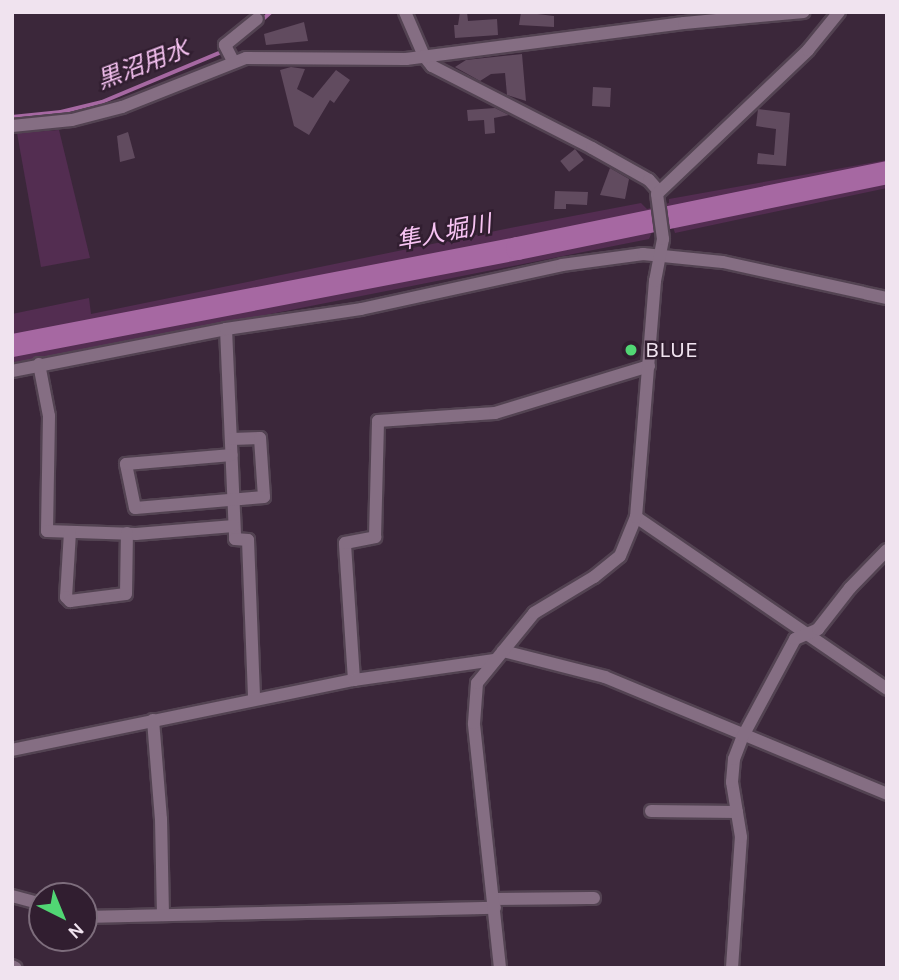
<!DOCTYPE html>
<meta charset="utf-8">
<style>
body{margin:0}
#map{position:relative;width:899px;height:980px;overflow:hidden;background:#3b273a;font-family:Karla,"Noto Sans JP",sans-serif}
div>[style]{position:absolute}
.green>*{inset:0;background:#532d51}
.stream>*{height:3.5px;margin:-1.75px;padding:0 1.75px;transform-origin:1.75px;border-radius:1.75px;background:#a668a2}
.river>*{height:23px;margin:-11.5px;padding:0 11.5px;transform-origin:11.5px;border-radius:11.5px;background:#a668a2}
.building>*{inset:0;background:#614b5f;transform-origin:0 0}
.roads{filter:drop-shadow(2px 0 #534352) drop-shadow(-2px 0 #534352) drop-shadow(0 2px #534352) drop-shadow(0 -2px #534352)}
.minor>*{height:12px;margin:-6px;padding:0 6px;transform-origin:6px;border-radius:6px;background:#856e83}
.dots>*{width:19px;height:19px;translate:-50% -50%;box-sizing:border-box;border:4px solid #311e30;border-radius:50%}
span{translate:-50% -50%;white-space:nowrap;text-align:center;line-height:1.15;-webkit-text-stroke:5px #311e30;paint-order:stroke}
.poi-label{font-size:23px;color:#f0e3ef}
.left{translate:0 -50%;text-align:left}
.water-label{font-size:24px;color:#f8c4f4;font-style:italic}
.frame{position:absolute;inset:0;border:14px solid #f0e3ef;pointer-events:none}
.north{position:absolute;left:28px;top:882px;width:70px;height:70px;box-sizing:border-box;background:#311e30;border:2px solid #7d6d7c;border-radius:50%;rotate:137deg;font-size:19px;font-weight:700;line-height:28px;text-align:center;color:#f0e3ef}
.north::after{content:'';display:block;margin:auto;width:24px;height:32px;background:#51d674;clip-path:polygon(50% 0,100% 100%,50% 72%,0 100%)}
</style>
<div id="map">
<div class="green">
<div style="clip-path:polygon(59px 130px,90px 258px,41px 267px,17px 133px)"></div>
<div style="clip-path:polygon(887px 160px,887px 166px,12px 340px,12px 314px,89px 298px,91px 314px,510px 228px,641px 203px,647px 209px,669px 203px,669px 199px)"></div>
<div style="clip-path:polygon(887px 180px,887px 188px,675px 233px,673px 227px,652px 232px,649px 239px,12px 365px,12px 354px)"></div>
</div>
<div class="stream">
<div style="left:231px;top:48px;width:54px;rotate:-42deg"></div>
<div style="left:12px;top:117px;width:49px;rotate:-5.8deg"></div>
<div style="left:61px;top:112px;width:42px;rotate:-13.7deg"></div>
<div style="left:102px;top:102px;width:132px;rotate:-22.7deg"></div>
</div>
<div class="river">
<div style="left:12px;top:345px;width:514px;rotate:-10.87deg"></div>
<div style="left:517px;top:248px;width:378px;rotate:-11.6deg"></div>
</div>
<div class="building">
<div style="clip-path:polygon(460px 12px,467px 12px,468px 21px,497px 19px,498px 35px,455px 38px,454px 25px,458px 25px)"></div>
<div style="clip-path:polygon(521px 12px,554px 16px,554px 27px,519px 25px)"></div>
<div style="clip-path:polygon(304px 22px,308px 41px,266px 45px,264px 34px)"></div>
<div style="clip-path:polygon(522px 54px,526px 101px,507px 95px,505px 73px,491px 74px,480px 81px,455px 67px,466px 60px)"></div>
<div style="clip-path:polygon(291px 67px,305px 69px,297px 89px,313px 98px,336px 70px,350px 80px,334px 103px,330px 100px,309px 135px,294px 126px,280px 70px)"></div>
<div style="left:593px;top:87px;width:18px;height:19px;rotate:3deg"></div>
<div style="clip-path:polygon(495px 108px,509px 115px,494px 118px,495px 133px,485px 134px,484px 120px,468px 121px,467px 110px)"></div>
<div style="clip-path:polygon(758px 109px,790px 113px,786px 166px,757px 164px,758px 153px,774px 155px,776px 129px,756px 126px)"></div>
<div style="clip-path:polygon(128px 132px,135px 158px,120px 162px,117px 136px)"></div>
<div style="left:575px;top:149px;width:14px;height:19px;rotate:51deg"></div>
<div style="clip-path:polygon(610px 168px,629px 179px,625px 199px,600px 195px)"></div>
<div style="clip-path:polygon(555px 191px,588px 192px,587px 205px,566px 204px,566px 209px,554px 209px)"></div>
</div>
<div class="roads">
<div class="minor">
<div style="left:405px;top:12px;width:48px;rotate:66.6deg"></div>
<div style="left:424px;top:56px;width:13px;rotate:51deg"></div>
<div style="left:432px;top:66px;width:180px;rotate:27.1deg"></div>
<div style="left:592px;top:148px;width:65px;rotate:29.3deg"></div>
<div style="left:649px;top:180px;width:15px;rotate:48deg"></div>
<div style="left:233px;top:61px;width:18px;rotate:-117deg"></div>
<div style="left:225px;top:45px;width:41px;rotate:-39.1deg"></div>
<div style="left:12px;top:126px;width:60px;rotate:-5.7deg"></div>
<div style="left:72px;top:120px;width:52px;rotate:-14.6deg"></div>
<div style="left:122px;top:107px;width:133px;rotate:-21.6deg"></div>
<div style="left:246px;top:58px;width:160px;rotate:0.4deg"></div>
<div style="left:406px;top:59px;width:280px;rotate:-7.4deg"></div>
<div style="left:684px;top:23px;width:120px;rotate:-5.3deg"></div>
<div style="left:226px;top:329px;width:210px;rotate:87.5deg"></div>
<div style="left:235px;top:539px;width:13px;rotate:4deg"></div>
<div style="left:248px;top:540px;width:159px;rotate:87.8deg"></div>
<div style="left:39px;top:364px;width:53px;rotate:79.1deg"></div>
<div style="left:49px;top:416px;width:115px;rotate:91deg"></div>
<div style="left:47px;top:531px;width:89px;rotate:1.9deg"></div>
<div style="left:136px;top:534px;width:98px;rotate:-4.7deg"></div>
<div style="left:12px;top:371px;width:218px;rotate:-11.1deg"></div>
<div style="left:226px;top:329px;width:136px;rotate:-8.4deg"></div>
<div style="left:361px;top:309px;width:206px;rotate:-12.3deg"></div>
<div style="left:562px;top:265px;width:82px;rotate:-7.7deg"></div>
<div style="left:643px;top:254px;width:80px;rotate:5.7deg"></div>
<div style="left:723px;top:262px;width:168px;rotate:12.4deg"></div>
<div style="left:232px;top:439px;width:28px;rotate:-2deg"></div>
<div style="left:260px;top:438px;width:59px;rotate:86.1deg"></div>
<div style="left:264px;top:497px;width:129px;rotate:175.1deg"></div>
<div style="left:135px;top:508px;width:45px;rotate:-101.6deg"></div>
<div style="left:126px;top:464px;width:106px;rotate:-4.9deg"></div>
<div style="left:636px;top:517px;width:304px;rotate:34.4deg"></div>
<div style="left:70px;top:532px;width:65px;rotate:93.5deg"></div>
<div style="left:66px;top:597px;width:6px;rotate:45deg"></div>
<div style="left:70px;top:601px;width:56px;rotate:-7.1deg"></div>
<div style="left:126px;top:594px;width:61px;rotate:-89.1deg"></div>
<div style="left:503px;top:651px;width:105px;rotate:14.3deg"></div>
<div style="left:605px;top:677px;width:305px;rotate:22.5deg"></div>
<div style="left:354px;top:680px;width:137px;rotate:-93.8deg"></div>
<div style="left:345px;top:543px;width:31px;rotate:-11deg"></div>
<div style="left:375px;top:537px;width:116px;rotate:-88.5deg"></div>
<div style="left:378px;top:421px;width:117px;rotate:-3.9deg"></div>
<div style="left:495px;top:413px;width:161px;rotate:-17deg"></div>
<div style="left:153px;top:720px;width:99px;rotate:85.4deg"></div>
<div style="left:161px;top:819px;width:96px;rotate:88.8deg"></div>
<div style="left:12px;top:750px;width:349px;rotate:-11.6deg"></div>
<div style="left:354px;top:680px;width:141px;rotate:-8.1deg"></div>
<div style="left:651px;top:811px;width:86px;rotate:0.7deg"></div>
<div style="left:12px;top:896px;width:31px;rotate:15deg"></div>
<div style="left:494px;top:899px;width:100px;rotate:-0.6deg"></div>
<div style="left:84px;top:917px;width:411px;rotate:-1.3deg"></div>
<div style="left:12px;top:966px;width:4px;rotate:27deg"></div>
<div style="left:500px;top:968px;width:246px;rotate:-96.1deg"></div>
<div style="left:474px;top:723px;width:40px;rotate:-85.7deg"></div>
<div style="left:477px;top:683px;width:90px;rotate:-50.8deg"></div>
<div style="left:534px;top:613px;width:70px;rotate:-31deg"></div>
<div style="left:594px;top:577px;width:33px;rotate:-39deg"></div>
<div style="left:620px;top:556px;width:42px;rotate:-67.7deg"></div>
<div style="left:636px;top:517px;width:237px;rotate:-85.4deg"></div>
<div style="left:655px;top:281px;width:43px;rotate:-79.2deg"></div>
<div style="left:663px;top:239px;width:45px;rotate:-97.6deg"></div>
<div style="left:657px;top:194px;width:209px;rotate:-43.6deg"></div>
<div style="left:808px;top:50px;width:49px;rotate:-50.8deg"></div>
<div style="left:732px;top:968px;width:131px;rotate:-86.1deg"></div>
<div style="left:741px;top:837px;width:56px;rotate:-99.3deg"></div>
<div style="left:732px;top:782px;width:23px;rotate:-85deg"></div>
<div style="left:734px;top:759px;width:25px;rotate:-69deg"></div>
<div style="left:743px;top:736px;width:110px;rotate:-61.8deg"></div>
<div style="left:795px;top:639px;width:25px;rotate:-23deg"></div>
<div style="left:818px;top:629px;width:52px;rotate:-52deg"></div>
<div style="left:850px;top:588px;width:53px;rotate:-45.8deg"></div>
</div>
</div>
<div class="dots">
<div style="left:631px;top:350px;background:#51d674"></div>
</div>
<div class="poi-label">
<span class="left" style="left:645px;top:350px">BLUE</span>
</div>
<div class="water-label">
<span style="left:143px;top:65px;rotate:-21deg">黒沼用水</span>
<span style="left:444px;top:233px;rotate:-11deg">隼人堀川</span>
</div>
<div class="frame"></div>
<div class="north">N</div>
</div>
